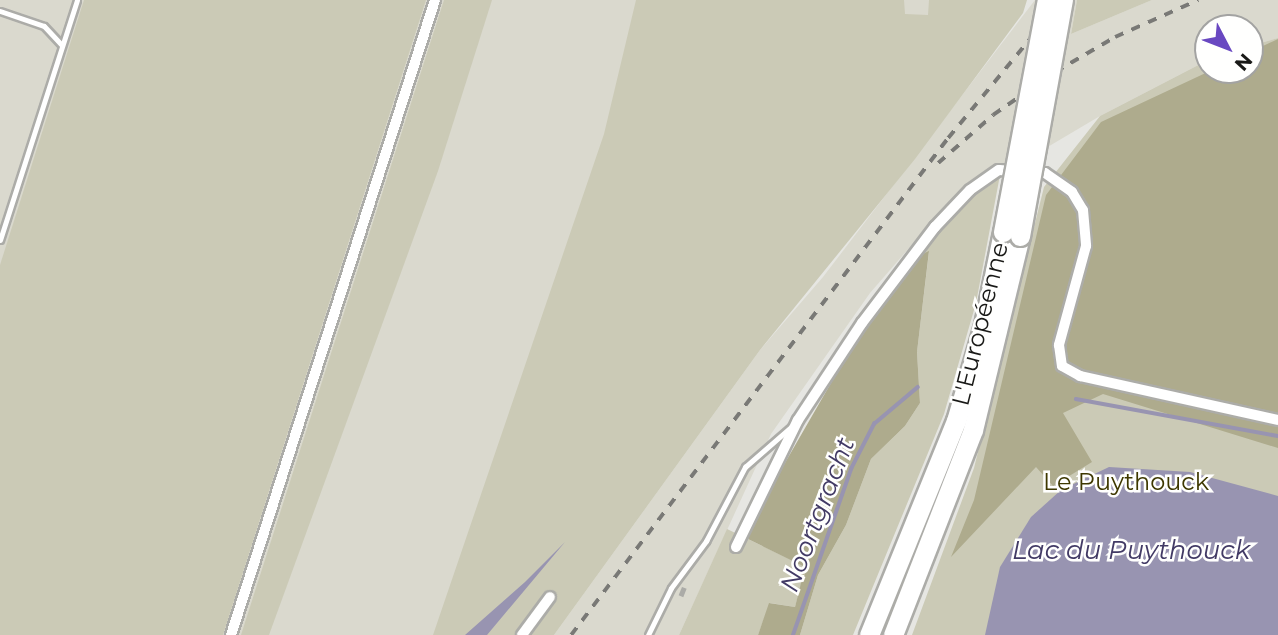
<!DOCTYPE html>
<meta charset="utf-8">
<style>
body{margin:0}
#map{position:relative;width:1278px;height:635px;overflow:hidden;background:#e6e6e2;font-family:Montserrat,sans-serif}
div>[style]{position:absolute}
.built>*{inset:0;background:#dad9ce}
.green>*{inset:0;background:#cbcab6}
.forest>*{inset:0;background:#aeab8d}
.water>*{inset:0;background:#9894b1}
.stream>*{height:3.5px;margin:-1.75px;padding:0 1.75px;transform-origin:1.75px;border-radius:1.75px;background:#9894b1}
.building>*{inset:0;background:#ababa7;transform-origin:0 0}
.roads{filter:drop-shadow(2px 0 #acaca8) drop-shadow(-2px 0 #acaca8) drop-shadow(0 2px #acaca8) drop-shadow(0 -2px #acaca8)}
.service>*{height:5px;margin:-2.5px;padding:0 2.5px;transform-origin:2.5px;border-radius:2.5px;background:#fff}
.minor>*{height:10px;margin:-5px;padding:0 5px;transform-origin:5px;border-radius:5px;background:#fff}
.motorway>*{height:19px;margin:-9.5px;padding:0 9.5px;transform-origin:9.5px;border-radius:9.5px;background:#fff}
.rail>*{height:3.5px;margin-top:-1.75px;transform-origin:0;background:repeating-linear-gradient(90deg,#797976 0 9px,transparent 0 18px)}
.bridges{filter:drop-shadow(2px 0 #acaca8) drop-shadow(-2px 0 #acaca8) drop-shadow(0 2px #acaca8) drop-shadow(0 -2px #acaca8)}
.motorway-bridge>*{height:19px;margin:-9.5px;padding:0 9.5px;transform-origin:9.5px;border-radius:9.5px;background:#fff}
span{translate:-50% -50%;white-space:nowrap;text-align:center;line-height:1.15;-webkit-text-stroke:5px #fffffe;paint-order:stroke}
.street-label{font-size:24px;color:#191917}
.park-label{font-size:24px;color:#3e3800}
.water-label{font-size:26px;color:#423a65;font-style:italic}
.north{position:absolute;left:1194px;top:14px;width:70px;height:70px;box-sizing:border-box;background:#fffffe;border:2px solid #a3a3a2;border-radius:50%;rotate:132deg;font-size:19px;font-weight:700;line-height:28px;text-align:center;color:#191917}
.north::after{content:'';display:block;margin:auto;width:24px;height:32px;background:#6948c1;clip-path:polygon(50% 0,100% 100%,50% 72%,0 100%)}
</style>
<div id="map">
<div class="built">
<div style="clip-path:polygon(0 0,1013px 0,502px 635px,0 635px)"></div>
<div style="clip-path:polygon(1035px 0,1077px 0,1071px 34px,1152px 0,1278px 0,1278px 38px,1250px 46px,1250px 28px,1208px 28px,1208px 60px,1100px 116px,943px 209px,870px 293px,771px 434px,679px 635px,554px 635px,760px 350px,823px 277px)"></div>
</div>
<div class="green">
<div style="clip-path:polygon(84px 0,426px 0,223px 635px,0 635px,0 265px)"></div>
<div style="clip-path:polygon(444px 0,492px 0,438px 171px,269px 635px,241px 635px)"></div>
<div style="clip-path:polygon(636px 0,904px 0,905px 14px,928px 15px,929px 0,1027px 0,1023px 13px,915px 159px,760px 350px,554px 635px,433px 635px,604px 134px)"></div>
<div style="clip-path:polygon(1077px 0,1152px 0,1071px 34px)"></div>
<div style="clip-path:polygon(1278px 38px,1278px 635px,912px 635px,974px 468px,1044px 187px,1100px 116px,1208px 60px,1208px 70px,1250px 70px,1250px 46px)"></div>
<div style="clip-path:polygon(1000px 175px,976px 303px,944px 414px,853px 635px,800px 635px,818px 575px,846px 525px,871px 459px,905px 426px,920px 403px,917px 352px,929px 252px,918px 256px,940px 212px)"></div>
<div style="clip-path:polygon(727px 529px,806px 567px,795px 607px,770px 603px,758px 635px,679px 635px)"></div>
</div>
<div class="forest">
<div style="clip-path:polygon(1278px 39px,1278px 448px,1103px 394px,1063px 413px,1092px 462px,1053px 486px,1036px 467px,951px 557px,974px 500px,1046px 195px,1101px 122px,1212px 70px,1250px 70px,1250px 52px)"></div>
<div style="clip-path:polygon(929px 251px,917px 352px,920px 403px,905px 426px,871px 459px,846px 525px,818px 575px,800px 635px,758px 635px,769px 603px,795px 607px,805px 567px,748px 539px,763px 501px,850px 350px,918px 256px)"></div>
</div>
<div class="water">
<div style="clip-path:polygon(1109px 467px,1190px 472px,1278px 496px,1278px 635px,985px 635px,1000px 567px,1031px 517px,1061px 490px)"></div>
<div style="clip-path:polygon(565px 542px,487px 635px,465px 635px,525px 582px)"></div>
</div>
<div class="stream">
<div style="left:1076px;top:399px;width:205px;rotate:10.4deg"></div>
<div style="left:793px;top:635px;width:176px;rotate:-70.7deg"></div>
<div style="left:851px;top:469px;width:51px;rotate:-62.9deg"></div>
<div style="left:874px;top:424px;width:57px;rotate:-40.1deg"></div>
</div>
<div class="building">
<div style="left:682px;top:587px;width:5px;height:9px;rotate:22deg"></div>
</div>
<div class="roads">
<div class="service">
<div style="left:0;top:11px;width:46px;rotate:18.8deg"></div>
<div style="left:44px;top:26px;width:26px;rotate:47deg"></div>
<div style="left:0;top:240px;width:252px;rotate:-72.2deg"></div>
<div style="left:648px;top:635px;width:52px;rotate:-63.9deg"></div>
<div style="left:671px;top:588px;width:59px;rotate:-53.3deg"></div>
<div style="left:706px;top:541px;width:84px;rotate:-62.2deg"></div>
<div style="left:745px;top:467px;width:61px;rotate:-41deg"></div>
</div>
<div class="minor">
<div style="left:736px;top:547px;width:141px;rotate:-64deg"></div>
<div style="left:798px;top:420px;width:116px;rotate:-56.6deg"></div>
<div style="left:862px;top:323px;width:121px;rotate:-52.8deg"></div>
<div style="left:935px;top:227px;width:51px;rotate:-46.6deg"></div>
<div style="left:970px;top:190px;width:35px;rotate:-35deg"></div>
<div style="left:999px;top:170px;width:46px;rotate:3.7deg"></div>
<div style="left:1045px;top:173px;width:33px;rotate:35deg"></div>
<div style="left:1072px;top:192px;width:21px;rotate:59deg"></div>
<div style="left:1083px;top:210px;width:36px;rotate:85deg"></div>
<div style="left:1086px;top:246px;width:103px;rotate:105.3deg"></div>
<div style="left:1059px;top:345px;width:21px;rotate:82deg"></div>
<div style="left:1062px;top:366px;width:21px;rotate:29deg"></div>
<div style="left:1080px;top:376px;width:203px;rotate:12.5deg"></div>
<div style="left:231px;top:635px;width:667px;rotate:-72.19deg"></div>
<div style="left:522px;top:635px;width:47px;rotate:-53.6deg"></div>
</div>
<div class="motorway">
<div style="left:869px;top:635px;width:231px;rotate:-67.9deg"></div>
<div style="left:956px;top:421px;width:100px;rotate:-73.7deg"></div>
<div style="left:984px;top:325px;width:95px;rotate:-78.5deg"></div>
<div style="left:893px;top:635px;width:220px;rotate:-68.7deg"></div>
<div style="left:973px;top:430px;width:200px;rotate:-76.4deg"></div>
</div>
</div>
<div class="rail">
<div style="left:938px;top:163px;width:73px;rotate:-41.1deg"></div>
<div style="left:993px;top:115px;width:75px;rotate:-34.7deg"></div>
<div style="left:1055px;top:72px;width:69px;rotate:-30.3deg"></div>
<div style="left:1115px;top:37px;width:91px;rotate:-24deg"></div>
<div style="left:571px;top:635px;width:624px;rotate:-52.82deg"></div>
<div style="left:948px;top:138px;width:179px;rotate:-50.4deg"></div>
</div>
<div class="bridges">
<div class="motorway-bridge">
<div style="left:1003px;top:232px;width:236px;rotate:-79.3deg"></div>
<div style="left:1020px;top:236px;width:240px;rotate:-79.7deg"></div>
</div>
</div>
<div class="street-label">
<span style="left:980px;top:324px;rotate:-76deg">L'Européenne</span>
</div>
<div class="park-label">
<span style="left:1126px;top:482px">Le Puythouck</span>
</div>
<div class="water-label">
<span style="left:818px;top:515px;rotate:-69deg">Noortgracht</span>
<span style="left:1131px;top:551px">Lac du Puythouck</span>
</div>
<div class="north">N</div>
</div>
